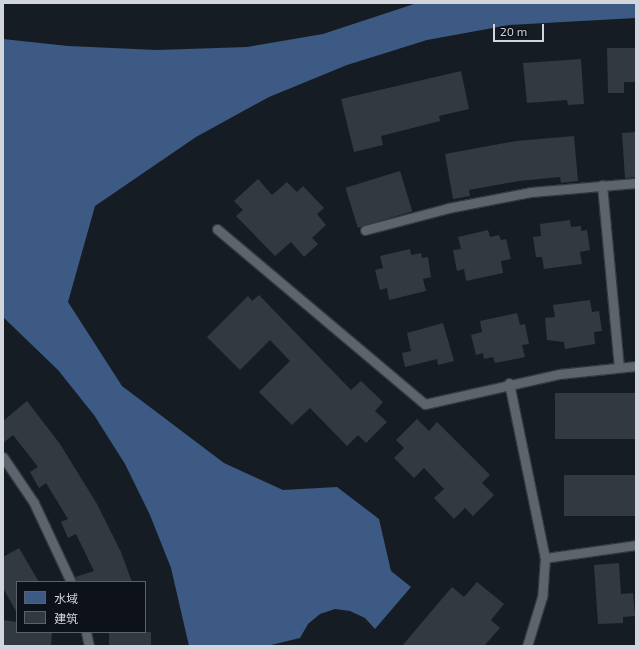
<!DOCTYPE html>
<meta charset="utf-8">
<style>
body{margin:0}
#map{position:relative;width:639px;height:649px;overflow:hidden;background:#161c23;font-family:"Exo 2","Noto Sans SC",sans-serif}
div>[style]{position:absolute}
.water>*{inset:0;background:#3c5a83}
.building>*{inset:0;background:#323941;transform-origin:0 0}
.roads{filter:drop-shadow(1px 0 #35383f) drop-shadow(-1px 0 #35383f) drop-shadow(0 1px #35383f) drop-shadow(0 -1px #35383f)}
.service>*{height:9px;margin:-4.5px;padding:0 4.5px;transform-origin:4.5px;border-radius:4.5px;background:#5d646d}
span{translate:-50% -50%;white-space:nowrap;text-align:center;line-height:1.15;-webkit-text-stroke:3.5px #0d121a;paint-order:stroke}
.frame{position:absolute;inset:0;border:4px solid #d2d6dc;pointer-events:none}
.legend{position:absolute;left:16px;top:581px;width:130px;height:52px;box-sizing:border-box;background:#0d121a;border:1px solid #5c6068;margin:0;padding:5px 7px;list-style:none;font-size:12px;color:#d2d6dc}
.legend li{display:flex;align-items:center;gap:8px;height:20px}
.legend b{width:20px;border:1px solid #5c6068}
.scale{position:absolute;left:493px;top:24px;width:51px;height:18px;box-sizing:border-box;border:2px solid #d2d6dc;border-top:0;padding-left:5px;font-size:12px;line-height:14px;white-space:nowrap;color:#d2d6dc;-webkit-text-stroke:3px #0d121a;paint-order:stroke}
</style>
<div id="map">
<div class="water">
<div style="clip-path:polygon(417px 3px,636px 3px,636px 18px,509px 25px,427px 40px,347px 65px,269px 97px,196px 137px,95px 206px,68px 302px,122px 386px,224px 463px,283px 490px,337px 487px,379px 519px,391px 571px,411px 587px,375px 629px,365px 618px,350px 611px,335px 609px,320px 614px,308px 624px,300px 638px,267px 646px,189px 646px,171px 568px,150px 515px,125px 464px,94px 415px,58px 370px,3px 317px,3px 39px,68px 46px,157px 50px,247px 47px,323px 34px)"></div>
</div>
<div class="building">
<div style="clip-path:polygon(607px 48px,636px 48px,636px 82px,624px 82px,624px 93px,608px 93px)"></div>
<div style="clip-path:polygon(581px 59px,584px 104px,568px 105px,567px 100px,527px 103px,523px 63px)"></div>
<div style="clip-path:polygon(461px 71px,469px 109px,439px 116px,440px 121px,381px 136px,383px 145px,354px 152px,341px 99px)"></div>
<div style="clip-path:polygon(636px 132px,636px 177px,625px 178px,622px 133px)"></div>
<div style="clip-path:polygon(574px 136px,578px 181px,561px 183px,560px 177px,519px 181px,469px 190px,470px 196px,453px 199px,445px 154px,516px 141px)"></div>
<div style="left:400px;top:171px;width:42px;height:57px;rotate:73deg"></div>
<div style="clip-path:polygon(258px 179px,272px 195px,287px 182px,297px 192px,303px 186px,324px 208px,317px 214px,326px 225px,312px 238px,318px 244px,304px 257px,291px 242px,275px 256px,236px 216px,243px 210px,234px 201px)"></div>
<div style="clip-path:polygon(570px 220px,571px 227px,581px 226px,581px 231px,587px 230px,590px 250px,580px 252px,582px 264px,544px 269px,542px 257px,536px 257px,533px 237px,541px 236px,540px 224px)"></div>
<div style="clip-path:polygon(488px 230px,490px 237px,499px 235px,501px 240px,506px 239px,511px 259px,501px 261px,503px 273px,466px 281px,464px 269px,457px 271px,453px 250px,461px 249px,458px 237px)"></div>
<div style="clip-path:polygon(410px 249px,411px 255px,421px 253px,422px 258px,428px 257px,431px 277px,423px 279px,426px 291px,389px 300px,387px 288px,380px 290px,375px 270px,383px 268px,380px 256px)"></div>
<div style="clip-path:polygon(259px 295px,351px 390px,361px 381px,383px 402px,375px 411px,387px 422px,366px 443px,358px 435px,347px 446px,310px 408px,292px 425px,259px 392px,290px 361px,270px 340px,240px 370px,207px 337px,248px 296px,252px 301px)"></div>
<div style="clip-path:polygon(590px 300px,592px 312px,599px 311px,602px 331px,594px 332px,595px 344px,565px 349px,564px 342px,547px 340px,545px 318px,555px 317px,553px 305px)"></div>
<div style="clip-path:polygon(517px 313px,520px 325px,525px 324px,529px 344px,522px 345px,525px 357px,495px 363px,493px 357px,484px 359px,483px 353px,476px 355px,471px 335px,482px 332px,480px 321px)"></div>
<div style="clip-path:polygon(443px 323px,454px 361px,438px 365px,437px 359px,405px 367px,402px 353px,411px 351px,407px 333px)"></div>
<div style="left:636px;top:393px;width:46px;height:81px;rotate:90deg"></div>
<div style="clip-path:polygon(27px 401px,60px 444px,97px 504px,121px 552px,132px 582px,77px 582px,75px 577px,94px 571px,76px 534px,68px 538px,61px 522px,68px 519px,46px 483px,39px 488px,30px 472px,38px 467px,13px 435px,3px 443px,3px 421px)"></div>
<div style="clip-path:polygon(417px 419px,429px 431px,437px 422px,490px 475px,482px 483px,494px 495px,473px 516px,465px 508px,454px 519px,434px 498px,444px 489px,424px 468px,414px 478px,394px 458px,404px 448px,396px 440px)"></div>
<div style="left:636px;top:475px;width:41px;height:72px;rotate:90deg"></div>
<div style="clip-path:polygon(19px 548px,39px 582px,17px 582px,17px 613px,3px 588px,3px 557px)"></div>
<div style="clip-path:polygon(619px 563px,621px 594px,633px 593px,635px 616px,623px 617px,623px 623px,598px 624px,594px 565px)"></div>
<div style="clip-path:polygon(477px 582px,504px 604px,491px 620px,500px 628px,484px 646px,402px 646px,452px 587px,464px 597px)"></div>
<div style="clip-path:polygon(3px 620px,17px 622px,17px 632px,52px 632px,51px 646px,3px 646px)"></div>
<div style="left:109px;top:632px;width:42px;height:14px"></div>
</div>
<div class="roads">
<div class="service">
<div style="left:602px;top:185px;width:183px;rotate:84.7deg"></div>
<div style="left:217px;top:229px;width:272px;rotate:40.1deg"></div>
<div style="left:425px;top:404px;width:137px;rotate:-12.6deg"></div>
<div style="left:559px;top:374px;width:77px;rotate:-5.9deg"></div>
<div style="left:365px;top:230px;width:86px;rotate:-14.8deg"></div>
<div style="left:448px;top:208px;width:85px;rotate:-10.9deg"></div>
<div style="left:531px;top:192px;width:105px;rotate:-4.9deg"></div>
<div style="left:509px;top:383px;width:179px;rotate:78.4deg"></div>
<div style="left:545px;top:558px;width:39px;rotate:94deg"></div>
<div style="left:542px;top:597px;width:51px;rotate:107deg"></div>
<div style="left:3px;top:457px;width:55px;rotate:56deg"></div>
<div style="left:34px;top:503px;width:87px;rotate:64.9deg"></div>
<div style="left:545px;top:558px;width:92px;rotate:-8.1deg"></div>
<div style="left:86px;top:632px;width:14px;rotate:78deg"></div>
</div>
</div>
<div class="frame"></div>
<ul class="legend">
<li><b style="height:11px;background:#3c5a83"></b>水域</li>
<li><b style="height:11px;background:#323941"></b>建筑</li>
</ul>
<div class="scale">20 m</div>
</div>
